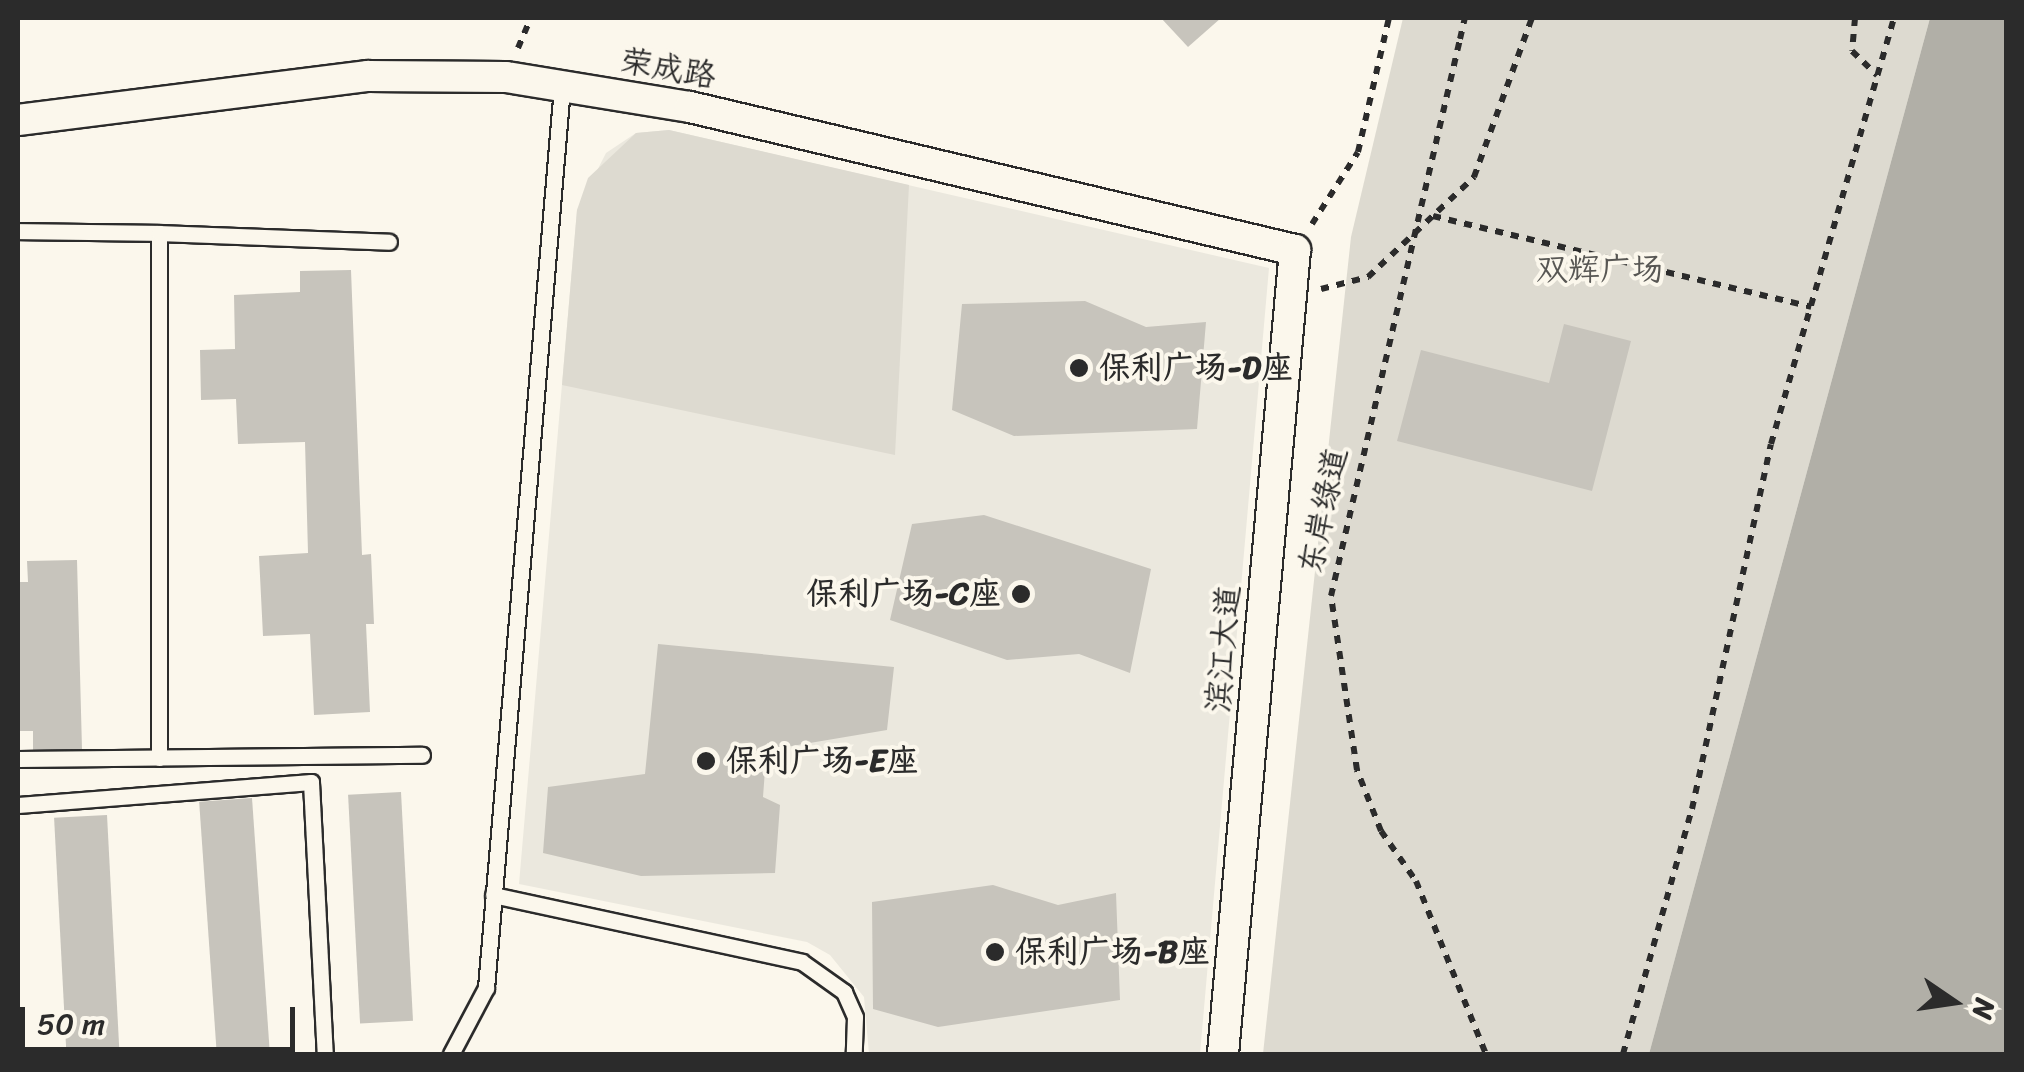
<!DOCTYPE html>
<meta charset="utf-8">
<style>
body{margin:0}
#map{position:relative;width:2024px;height:1072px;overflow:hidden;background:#fbf7ec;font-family:Sriracha,"LXGW WenKai TC",sans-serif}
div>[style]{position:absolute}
.built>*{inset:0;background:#ebe8de}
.green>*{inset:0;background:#dddad0}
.water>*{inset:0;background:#b1afa7}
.building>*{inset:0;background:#c7c4bc;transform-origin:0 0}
.path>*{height:6px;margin-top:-3px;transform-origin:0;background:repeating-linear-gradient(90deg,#2b2b2b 0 8px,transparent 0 16px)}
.roads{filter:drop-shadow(2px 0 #2b2b2b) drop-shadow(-2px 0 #2b2b2b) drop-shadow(0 2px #2b2b2b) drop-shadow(0 -2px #2b2b2b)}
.lane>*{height:15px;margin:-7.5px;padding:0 7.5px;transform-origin:7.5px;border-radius:7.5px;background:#fbf7ec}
.street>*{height:30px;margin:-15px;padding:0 15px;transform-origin:15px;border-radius:15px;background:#fbf7ec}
.path-bridge>*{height:6px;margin-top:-3px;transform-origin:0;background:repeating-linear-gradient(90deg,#2b2b2b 0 8px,transparent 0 16px)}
.dots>*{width:28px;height:28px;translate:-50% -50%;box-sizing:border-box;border:5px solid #fbf7ec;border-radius:50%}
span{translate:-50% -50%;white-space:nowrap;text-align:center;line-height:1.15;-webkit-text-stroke:8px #fbf7ec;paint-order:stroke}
.street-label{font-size:32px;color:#2b2b2b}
.park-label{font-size:32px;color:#585754}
.poi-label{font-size:32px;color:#2b2b2b;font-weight:700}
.left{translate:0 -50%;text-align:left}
.right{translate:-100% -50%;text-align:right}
.frame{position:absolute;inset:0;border:20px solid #2b2b2b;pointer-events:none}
.north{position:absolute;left:1904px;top:952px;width:100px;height:100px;-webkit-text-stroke:8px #fbf7ec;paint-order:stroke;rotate:103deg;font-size:28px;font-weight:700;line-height:40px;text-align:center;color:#2b2b2b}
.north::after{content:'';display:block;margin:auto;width:35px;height:45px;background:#2b2b2b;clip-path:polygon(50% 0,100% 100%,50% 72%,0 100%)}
.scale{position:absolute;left:20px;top:1007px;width:275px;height:45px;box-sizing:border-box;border:5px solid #2b2b2b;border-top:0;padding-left:12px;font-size:30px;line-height:35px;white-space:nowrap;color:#2b2b2b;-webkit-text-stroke:8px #fbf7ec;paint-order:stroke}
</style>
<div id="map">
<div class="built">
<div style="clip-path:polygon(669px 130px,1269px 268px,1200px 1054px,869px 1054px,864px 997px,830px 955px,807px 942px,519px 884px,577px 210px,606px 153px,636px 133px)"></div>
</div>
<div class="green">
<div style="clip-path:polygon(1403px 18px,1930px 18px,1649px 1054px,1263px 1054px,1351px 237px)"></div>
<div style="clip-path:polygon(669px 130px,909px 185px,895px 455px,562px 385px,577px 210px,588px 178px,636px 133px)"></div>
</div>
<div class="water">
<div style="clip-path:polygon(1930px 18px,2006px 18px,2006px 1054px,1649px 1054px)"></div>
</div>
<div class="building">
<div style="clip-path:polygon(1161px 18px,1221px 18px,1188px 47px)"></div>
<div style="clip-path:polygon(351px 270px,362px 555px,371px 554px,374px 624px,366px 624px,370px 712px,314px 715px,310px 634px,263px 636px,259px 556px,308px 553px,305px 442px,238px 444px,236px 399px,201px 400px,200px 350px,235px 349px,234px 295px,300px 292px,300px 271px)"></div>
<div style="clip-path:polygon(1085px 301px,1146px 327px,1206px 322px,1197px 429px,1014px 436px,952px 410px,962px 304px)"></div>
<div style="clip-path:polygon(1564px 324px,1631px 341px,1592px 491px,1397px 441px,1421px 350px,1549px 383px)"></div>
<div style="clip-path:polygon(984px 515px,1151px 569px,1130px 673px,1079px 654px,1007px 660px,890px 620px,912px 524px)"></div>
<div style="clip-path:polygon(77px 560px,82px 749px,33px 751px,33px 731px,18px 731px,18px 582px,28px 582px,27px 561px)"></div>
<div style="clip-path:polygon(658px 644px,894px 667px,887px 730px,780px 748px,767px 743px,763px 797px,780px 805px,775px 873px,641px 876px,543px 853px,548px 787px,645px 774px)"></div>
<div style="left:401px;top:792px;width:229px;height:53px;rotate:87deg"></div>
<div style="left:252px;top:798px;width:256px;height:53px;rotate:86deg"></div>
<div style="left:107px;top:815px;width:239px;height:53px;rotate:87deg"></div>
<div style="clip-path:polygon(993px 885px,1058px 905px,1116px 893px,1120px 1000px,938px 1027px,873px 1009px,872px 902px)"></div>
</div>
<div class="path">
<div style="left:1855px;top:18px;width:33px;rotate:95deg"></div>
<div style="left:1852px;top:51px;width:35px;rotate:44deg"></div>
<div style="left:1460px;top:39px;width:22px;rotate:-77deg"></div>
<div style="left:518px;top:48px;width:33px;rotate:-67deg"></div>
<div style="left:1433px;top:216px;width:389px;rotate:13.5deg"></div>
<div style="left:1312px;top:224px;width:85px;rotate:-57.4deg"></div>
<div style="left:1358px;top:152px;width:138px;rotate:-77deg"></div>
<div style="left:1321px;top:289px;width:49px;rotate:-14.3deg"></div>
<div style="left:1368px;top:277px;width:146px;rotate:-43.3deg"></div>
<div style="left:1474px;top:177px;width:169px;rotate:-70deg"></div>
<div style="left:1381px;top:831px;width:61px;rotate:55deg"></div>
<div style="left:1416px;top:881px;width:187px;rotate:68deg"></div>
<div style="left:1623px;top:1054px;width:255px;rotate:-74.3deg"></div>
<div style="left:1692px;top:809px;width:373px;rotate:-77.8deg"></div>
<div style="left:1771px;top:444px;width:443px;rotate:-73.9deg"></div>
</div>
<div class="roads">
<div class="lane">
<div style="left:18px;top:231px;width:141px;rotate:0.8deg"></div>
<div style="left:159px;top:233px;width:525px;rotate:90deg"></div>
<div style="left:159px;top:233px;width:230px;rotate:2.2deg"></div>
<div style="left:18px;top:759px;width:404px;rotate:-0.6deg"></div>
<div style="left:18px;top:805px;width:294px;rotate:-4.5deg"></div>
<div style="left:311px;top:782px;width:272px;rotate:87.1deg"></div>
<div style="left:493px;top:895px;width:316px;rotate:12.2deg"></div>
<div style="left:802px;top:962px;width:52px;rotate:35.5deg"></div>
<div style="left:844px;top:992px;width:27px;rotate:66deg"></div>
<div style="left:855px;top:1017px;width:37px;rotate:92deg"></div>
<div style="left:451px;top:1054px;width:75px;rotate:-62.1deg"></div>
<div style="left:486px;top:988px;width:905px;rotate:-85.18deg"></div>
</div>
<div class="street">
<div style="left:18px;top:120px;width:353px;rotate:-7.2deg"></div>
<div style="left:368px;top:76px;width:138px;rotate:0.4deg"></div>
<div style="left:506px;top:77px;width:186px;rotate:9.3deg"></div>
<div style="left:690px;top:107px;width:622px;rotate:13.3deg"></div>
<div style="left:1295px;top:250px;width:807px;rotate:95.12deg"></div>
</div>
</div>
<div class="path-bridge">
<div style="left:1381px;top:831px;width:66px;rotate:-111.5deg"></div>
<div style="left:1357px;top:770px;width:176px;rotate:-98.5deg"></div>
<div style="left:1331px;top:596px;width:572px;rotate:-76.96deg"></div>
</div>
<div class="dots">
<div style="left:1079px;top:368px;background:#2b2b2b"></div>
<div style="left:1021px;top:594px;background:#2b2b2b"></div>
<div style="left:706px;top:761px;background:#2b2b2b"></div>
<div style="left:995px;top:952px;background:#2b2b2b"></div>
</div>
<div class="street-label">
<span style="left:668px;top:69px;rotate:10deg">荣成路</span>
<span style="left:1324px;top:511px;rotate:-78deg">东岸绿道</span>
<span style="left:1224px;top:649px;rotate:-85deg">滨江大道</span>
</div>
<div class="park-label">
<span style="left:1600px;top:270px">双辉广场</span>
</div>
<div class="poi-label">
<span class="left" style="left:1099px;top:368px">保利广场-D座</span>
<span class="right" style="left:1001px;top:594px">保利广场-C座</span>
<span class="left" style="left:726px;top:761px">保利广场-E座</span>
<span class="left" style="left:1015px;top:952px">保利广场-B座</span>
</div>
<div class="frame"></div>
<div class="north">N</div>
<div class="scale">50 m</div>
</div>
